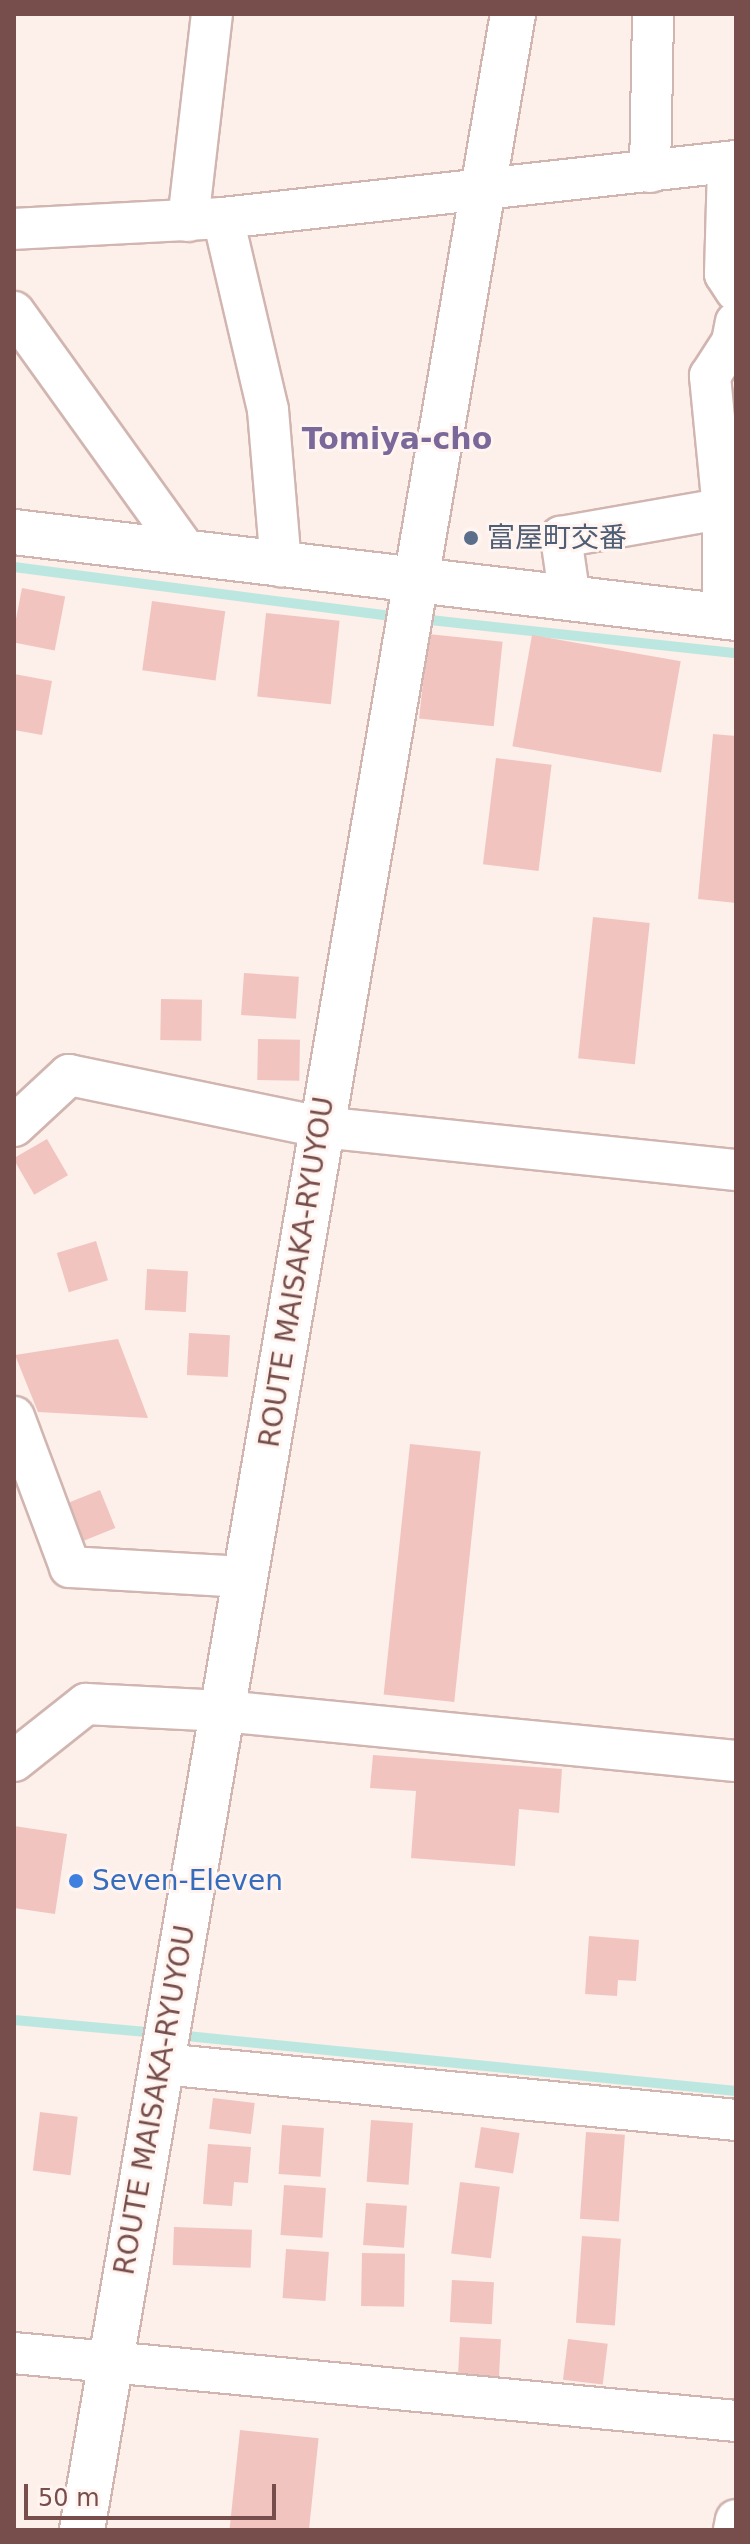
<!DOCTYPE html>
<meta charset="utf-8">
<style>
body{margin:0}
#map{position:relative;width:750px;height:2544px;overflow:hidden;background:#fdefe9;font-family:"DejaVu Sans","Noto Sans JP",sans-serif}
div>[style]{position:absolute}
.stream>*{height:10px;margin:-5px;padding:0 5px;transform-origin:5px;border-radius:5px;background:#bce7e0}
.building>*{inset:0;background:#f2c4c0;transform-origin:0 0}
.roads{filter:drop-shadow(2px 0 #d1b5b0) drop-shadow(-2px 0 #d1b5b0) drop-shadow(0 2px #d1b5b0) drop-shadow(0 -2px #d1b5b0)}
.street>*{height:40px;margin:-20px;padding:0 20px;transform-origin:20px;border-radius:20px;background:#fff}
.secondary>*{height:44px;margin:-22px;padding:0 22px;transform-origin:22px;border-radius:22px;background:#fff}
.dots>*{width:22px;height:22px;translate:-50% -50%;box-sizing:border-box;border:4px solid #fff4ef;border-radius:50%}
span{translate:-50% -50%;white-space:nowrap;text-align:center;line-height:1.15;-webkit-text-stroke:6px #fff4ef;paint-order:stroke}
.service-label{font-size:28px;color:#4e5e75}
.left{translate:0 -50%;text-align:left}
.street-label{font-size:28px;color:#774e4c}
.shop-label{font-size:28px;color:#366cbe}
.neighbourhood-label{font-size:30px;color:#7a689a;font-weight:700}
.frame{position:absolute;inset:0;border:16px solid #774e4c;pointer-events:none}
.scale{position:absolute;left:24px;top:2484px;width:252px;height:36px;box-sizing:border-box;border:4px solid #774e4c;border-top:0;padding-left:10px;font-size:24px;line-height:28px;white-space:nowrap;color:#774e4c;-webkit-text-stroke:6px #fff4ef;paint-order:stroke}
</style>
<div id="map">
<div class="stream">
<div style="left:14px;top:567px;width:390px;rotate:7.4deg"></div>
<div style="left:421px;top:619px;width:317px;rotate:6.2deg"></div>
<div style="left:14px;top:2020px;width:144px;rotate:5.2deg"></div>
<div style="left:177px;top:2035px;width:562px;rotate:5.72deg"></div>
</div>
<div class="building">
<div style="left:22px;top:588px;width:44px;height:55px;rotate:11deg"></div>
<div style="left:152px;top:601px;width:74px;height:70px;rotate:8deg"></div>
<div style="left:266px;top:613px;width:74px;height:84px;rotate:6deg"></div>
<div style="left:428px;top:634px;width:75px;height:85px;rotate:6deg"></div>
<div style="left:532px;top:635px;width:151px;height:113px;rotate:10deg"></div>
<div style="clip-path:polygon(14px 674px,52px 681px,42px 735px,14px 730px)"></div>
<div style="clip-path:polygon(713px 734px,736px 736px,736px 903px,698px 899px)"></div>
<div style="left:496px;top:758px;width:56px;height:107px;rotate:7deg"></div>
<div style="left:593px;top:917px;width:57px;height:142px;rotate:6deg"></div>
<div style="left:244px;top:973px;width:55px;height:42px;rotate:4deg"></div>
<div style="left:161px;top:999px;width:41px;height:41px;rotate:1deg"></div>
<div style="left:258px;top:1039px;width:42px;height:41px;rotate:1deg"></div>
<div style="left:47px;top:1139px;width:42px;height:39px;rotate:60deg"></div>
<div style="left:96px;top:1241px;width:41px;height:41px;rotate:73deg"></div>
<div style="left:147px;top:1269px;width:41px;height:41px;rotate:3deg"></div>
<div style="left:189px;top:1333px;width:41px;height:42px;rotate:3deg"></div>
<div style="clip-path:polygon(118px 1339px,148px 1418px,38px 1412px,15px 1355px)"></div>
<div style="left:410px;top:1444px;width:71px;height:252px;rotate:6deg"></div>
<div style="left:100px;top:1490px;width:41px;height:42px;rotate:68deg"></div>
<div style="clip-path:polygon(373px 1755px,562px 1769px,559px 1813px,519px 1809px,515px 1866px,411px 1858px,416px 1791px,370px 1788px)"></div>
<div style="clip-path:polygon(14px 1826px,67px 1834px,55px 1914px,14px 1908px)"></div>
<div style="clip-path:polygon(589px 1936px,639px 1940px,636px 1981px,618px 1980px,617px 1996px,585px 1994px)"></div>
<div style="left:213px;top:2098px;width:42px;height:31px;rotate:7deg"></div>
<div style="left:40px;top:2112px;width:38px;height:59px;rotate:7deg"></div>
<div style="left:371px;top:2120px;width:42px;height:62px;rotate:4deg"></div>
<div style="left:282px;top:2125px;width:42px;height:49px;rotate:4deg"></div>
<div style="left:481px;top:2127px;width:39px;height:41px;rotate:9deg"></div>
<div style="left:586px;top:2132px;width:39px;height:87px;rotate:4deg"></div>
<div style="clip-path:polygon(208px 2144px,251px 2147px,248px 2183px,234px 2182px,232px 2206px,203px 2204px)"></div>
<div style="left:460px;top:2182px;width:40px;height:72px;rotate:7deg"></div>
<div style="left:284px;top:2185px;width:42px;height:50px;rotate:4deg"></div>
<div style="left:366px;top:2203px;width:41px;height:42px;rotate:4deg"></div>
<div style="left:174px;top:2227px;width:78px;height:38px;rotate:2deg"></div>
<div style="left:582px;top:2236px;width:39px;height:87px;rotate:4deg"></div>
<div style="left:286px;top:2249px;width:43px;height:49px;rotate:4deg"></div>
<div style="left:362px;top:2253px;width:43px;height:53px;rotate:1deg"></div>
<div style="left:452px;top:2280px;width:42px;height:42px;rotate:3deg"></div>
<div style="left:460px;top:2337px;width:41px;height:42px;rotate:3deg"></div>
<div style="left:568px;top:2339px;width:40px;height:41px;rotate:7deg"></div>
<div style="left:240px;top:2430px;width:79px;height:100px;rotate:6deg"></div>
</div>
<div class="roads">
<div class="street">
<div style="left:728px;top:166px;width:108px;rotate:91.6deg"></div>
<div style="left:725px;top:274px;width:20px;rotate:57deg"></div>
<div style="left:650px;top:172px;width:158px;rotate:-88.9deg"></div>
<div style="left:223px;top:218px;width:197px;rotate:76.8deg"></div>
<div style="left:268px;top:410px;width:157px;rotate:85.2deg"></div>
<div style="left:188px;top:221px;width:208px;rotate:-83.4deg"></div>
<div style="left:14px;top:229px;width:209px;rotate:-3deg"></div>
<div style="left:223px;top:218px;width:516px;rotate:-6.34deg"></div>
<div style="left:14px;top:312px;width:297px;rotate:54.3deg"></div>
<div style="left:570px;top:599px;width:63px;rotate:-98.3deg"></div>
<div style="left:561px;top:537px;width:178px;rotate:-10deg"></div>
<div style="left:723px;top:616px;width:107px;rotate:-90deg"></div>
<div style="left:723px;top:509px;width:134px;rotate:-95.6deg"></div>
<div style="left:710px;top:376px;width:40px;rotate:-57.1deg"></div>
<div style="left:732px;top:342px;width:20px;rotate:-79deg"></div>
<div style="left:14px;top:1126px;width:75px;rotate:-42.8deg"></div>
<div style="left:69px;top:1075px;width:256px;rotate:11.7deg"></div>
<div style="left:320px;top:1127px;width:418px;rotate:5.9deg"></div>
<div style="left:14px;top:1417px;width:160px;rotate:69.5deg"></div>
<div style="left:70px;top:1567px;width:176px;rotate:3.3deg"></div>
<div style="left:14px;top:1761px;width:92px;rotate:-38.4deg"></div>
<div style="left:86px;top:1704px;width:137px;rotate:2.9deg"></div>
<div style="left:223px;top:1711px;width:515px;rotate:5.57deg"></div>
<div style="left:162px;top:2064px;width:577px;rotate:5.57deg"></div>
<div style="left:14px;top:2353px;width:725px;rotate:5.38deg"></div>
<div style="left:734px;top:2530px;width:10px;rotate:-79deg"></div>
</div>
<div class="secondary">
<div style="left:14px;top:532px;width:727px;rotate:6.79deg"></div>
<div style="left:82px;top:2530px;width:2553px;rotate:-80.28deg"></div>
</div>
</div>
<div class="dots">
<div style="left:471px;top:538px;background:#5c6f8a"></div>
<div style="left:76px;top:1881px;background:#3f7fe0"></div>
</div>
<div class="service-label">
<span class="left" style="left:487px;top:538px">富屋町交番</span>
</div>
<div class="street-label">
<span style="left:297px;top:1272px;rotate:-81deg">ROUTE MAISAKA-RYUYOU</span>
<span style="left:155px;top:2100px;rotate:-80deg">ROUTE MAISAKA-RYUYOU</span>
</div>
<div class="shop-label">
<span class="left" style="left:92px;top:1881px">Seven-Eleven</span>
</div>
<div class="neighbourhood-label">
<span style="left:397px;top:439px">Tomiya-cho</span>
</div>
<div class="frame"></div>
<div class="scale">50 m</div>
</div>
